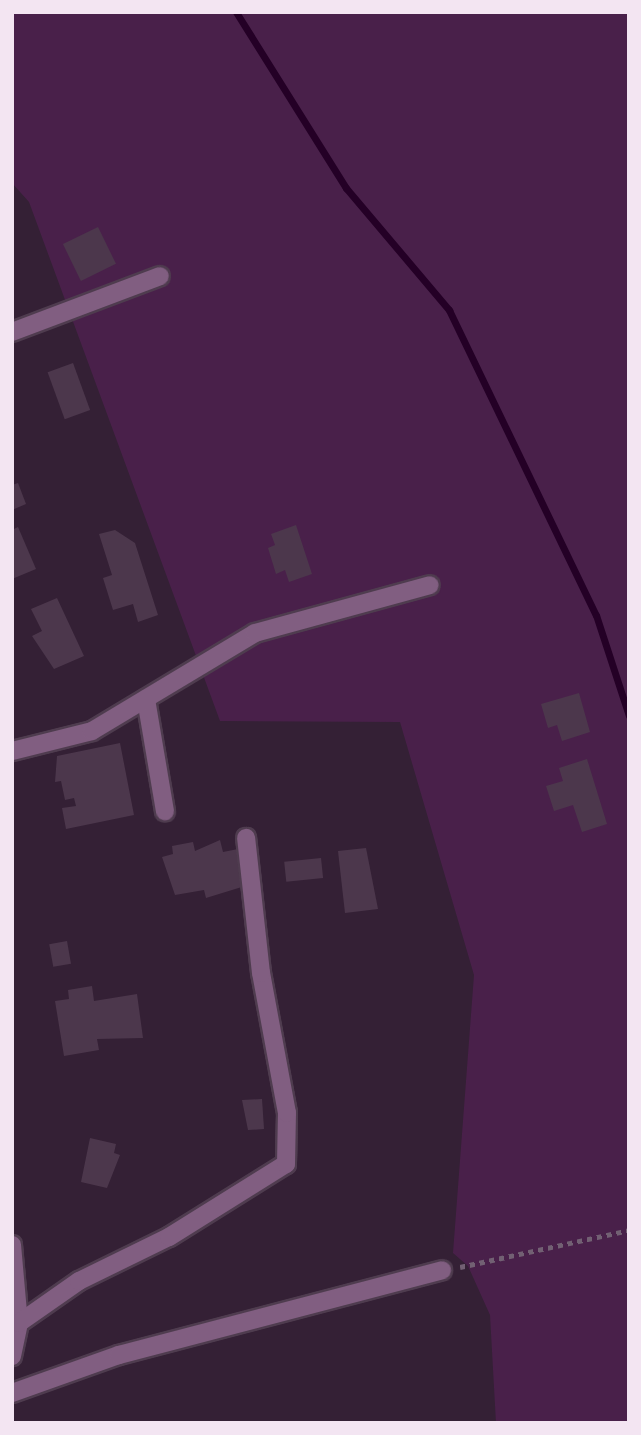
<!DOCTYPE html>
<style>
body{margin:0}
#map{position:relative;width:641px;height:1435px;overflow:hidden;background:#342035;font-family:Karla,sans-serif}
div>[style]{position:absolute}
.green>*{inset:0;background:#49204a}
.stream>*{height:7px;margin:-3.5px;padding:0 3.5px;transform-origin:3.5px;border-radius:3.5px;background:#240026}
.building>*{inset:0;background:#4c374c;transform-origin:0 0}
.path>*{height:4.5px;margin-top:-2.25px;transform-origin:0;background:repeating-linear-gradient(90deg,#726073 0 5px,transparent 0 10px)}
.roads{filter:drop-shadow(2px 0 #4f3c4f) drop-shadow(-2px 0 #4f3c4f) drop-shadow(0 2px #4f3c4f) drop-shadow(0 -2px #4f3c4f)}
.minor>*{height:18px;margin:-9px;padding:0 9px;transform-origin:9px;border-radius:9px;background:#815e81}
span{translate:-50% -50%;white-space:nowrap;text-align:center;line-height:1.15;-webkit-text-stroke:5px #170e17;paint-order:stroke}
.frame{position:absolute;inset:0;border:14px solid #f3e5f2;pointer-events:none}
</style>
<div id="map">
<div class="green">
<div style="clip-path:polygon(12px 12px,629px 12px,629px 1423px,496px 1423px,490px 1315px,468px 1266px,453px 1253px,474px 975px,400px 722px,220px 721px,29px 202px,12px 183px)"></div>
</div>
<div class="stream">
<div style="left:236px;top:12px;width:208px;rotate:58deg"></div>
<div style="left:346px;top:188px;width:160px;rotate:49.8deg"></div>
<div style="left:449px;top:310px;width:339px;rotate:64.3deg"></div>
<div style="left:596px;top:615px;width:106px;rotate:71.9deg"></div>
</div>
<div class="building">
<div style="left:98px;top:227px;width:41px;height:39px;rotate:64deg"></div>
<div style="left:73px;top:363px;width:50px;height:27px;rotate:70deg"></div>
<div style="clip-path:polygon(18px 483px,26px 504px,12px 510px,12px 485px)"></div>
<div style="clip-path:polygon(296px 525px,312px 574px,289px 582px,285px 570px,276px 574px,268px 548px,275px 545px,271px 534px)"></div>
<div style="clip-path:polygon(18px 527px,36px 569px,12px 579px,12px 530px)"></div>
<div style="clip-path:polygon(115px 530px,135px 543px,158px 615px,138px 622px,133px 604px,113px 610px,103px 578px,112px 575px,99px 534px)"></div>
<div style="clip-path:polygon(57px 598px,84px 656px,54px 669px,32px 636px,42px 631px,31px 609px)"></div>
<div style="clip-path:polygon(579px 693px,590px 732px,562px 741px,557px 725px,548px 728px,541px 704px)"></div>
<div style="clip-path:polygon(120px 743px,134px 815px,66px 829px,62px 808px,76px 806px,74px 798px,65px 800px,61px 781px,55px 782px,57px 756px)"></div>
<div style="clip-path:polygon(587px 759px,607px 824px,582px 832px,573px 805px,554px 811px,546px 786px,563px 781px,559px 768px)"></div>
<div style="clip-path:polygon(220px 840px,223px 852px,238px 849px,245px 886px,206px 898px,204px 890px,175px 895px,162px 857px,173px 854px,172px 846px,193px 842px,195px 851px)"></div>
<div style="clip-path:polygon(366px 848px,378px 909px,345px 913px,338px 851px)"></div>
<div style="left:321px;top:858px;width:20px;height:37px;rotate:84deg"></div>
<div style="left:67px;top:941px;width:23px;height:18px;rotate:80deg"></div>
<div style="clip-path:polygon(92px 986px,94px 1001px,137px 994px,143px 1038px,97px 1039px,99px 1050px,64px 1056px,55px 1001px,69px 999px,68px 990px)"></div>
<div style="clip-path:polygon(262px 1099px,264px 1129px,248px 1130px,242px 1100px)"></div>
<div style="clip-path:polygon(90px 1138px,116px 1144px,114px 1153px,120px 1155px,107px 1188px,81px 1182px)"></div>
</div>
<div class="path">
<div style="left:460px;top:1267px;width:173px;rotate:-12.3deg"></div>
</div>
<div class="roads">
<div class="minor">
<div style="left:12px;top:332px;width:158px;rotate:-20.7deg"></div>
<div style="left:146px;top:699px;width:114px;rotate:80.4deg"></div>
<div style="left:12px;top:751px;width:82px;rotate:-14deg"></div>
<div style="left:92px;top:731px;width:190px;rotate:-31deg"></div>
<div style="left:255px;top:633px;width:181px;rotate:-15.3deg"></div>
<div style="left:12px;top:1245px;width:78px;rotate:84.9deg"></div>
<div style="left:19px;top:1323px;width:34px;rotate:102deg"></div>
<div style="left:19px;top:1323px;width:73px;rotate:-35deg"></div>
<div style="left:79px;top:1281px;width:100px;rotate:-26.1deg"></div>
<div style="left:169px;top:1237px;width:138px;rotate:-32deg"></div>
<div style="left:286px;top:1164px;width:51px;rotate:-88.9deg"></div>
<div style="left:287px;top:1113px;width:142px;rotate:-100.5deg"></div>
<div style="left:261px;top:973px;width:136px;rotate:-96.3deg"></div>
<div style="left:12px;top:1393px;width:114px;rotate:-19.6deg"></div>
<div style="left:119px;top:1355px;width:334px;rotate:-14.7deg"></div>
</div>
</div>
<div class="frame"></div>
</div>
